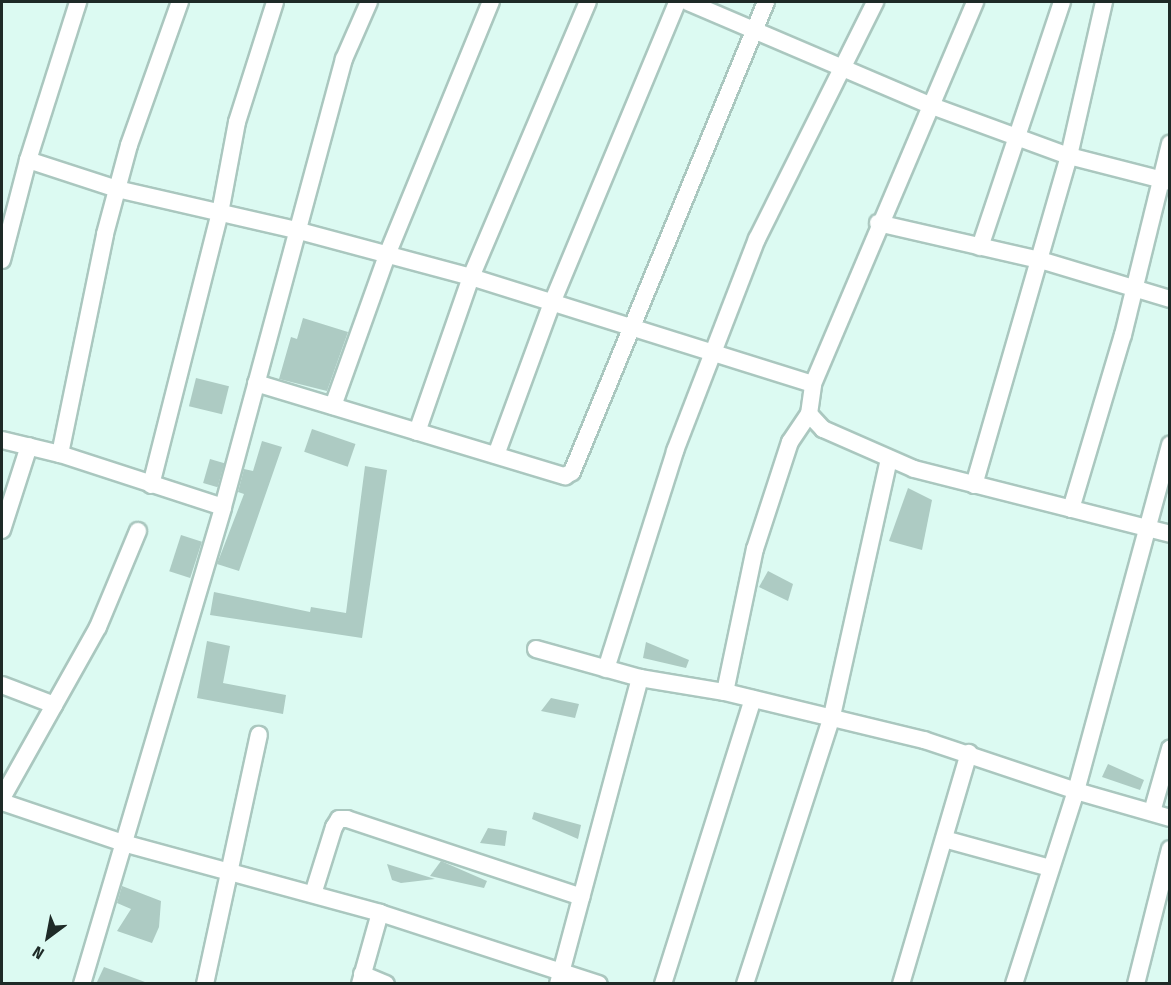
<!DOCTYPE html>
<style>
body{margin:0}
#map{position:relative;width:1171px;height:985px;overflow:hidden;background:#dcfaf2;font-family:"Fira Sans Condensed",sans-serif}
div>[style]{position:absolute}
.building>*{inset:0;background:#adcbc3;transform-origin:0 0}
.roads{filter:drop-shadow(2px 0 #aac7bf) drop-shadow(-2px 0 #aac7bf) drop-shadow(0 2px #aac7bf) drop-shadow(0 -2px #aac7bf)}
.minor>*{height:16px;margin:-8px;padding:0 8px;transform-origin:8px;border-radius:8px;background:#fff}
span{translate:-50% -50%;white-space:nowrap;text-align:center;line-height:1.15;-webkit-text-stroke:4.5px #dcfaf2;paint-order:stroke}
.frame{position:absolute;inset:0;border:3px solid #1e2a27;pointer-events:none}
.north{position:absolute;left:18px;top:907px;width:60px;height:60px;-webkit-text-stroke:4px #dcfaf2;paint-order:stroke;rotate:212deg;font-size:16px;font-weight:700;line-height:24px;text-align:center;color:#1e2a27}
.north::after{content:'';display:block;margin:auto;width:21px;height:27px;background:#1e2a27;clip-path:polygon(50% 0,100% 100%,50% 72%,0 100%)}
</style>
<div id="map">
<div class="building">
<div style="clip-path:polygon(303px 318px,348px 332px,327px 391px,279px 379px,291px 337px,297px 339px)"></div>
<div style="left:196px;top:378px;width:34px;height:29px;rotate:14deg"></div>
<div style="left:312px;top:429px;width:46px;height:24px;rotate:19deg"></div>
<div style="clip-path:polygon(262px 441px,282px 447px,239px 571px,217px 564px,244px 494px,238px 492px,244px 469px,253px 471px)"></div>
<div style="left:210px;top:459px;width:15px;height:25px;rotate:16deg"></div>
<div style="clip-path:polygon(365px 466px,387px 470px,362px 638px,210px 615px,214px 592px,310px 612px,311px 607px,346px 613px)"></div>
<div style="clip-path:polygon(908px 488px,932px 500px,922px 550px,889px 541px)"></div>
<div style="left:181px;top:535px;width:22px;height:38px;rotate:18deg"></div>
<div style="clip-path:polygon(768px 571px,793px 584px,788px 601px,759px 587px)"></div>
<div style="clip-path:polygon(207px 641px,230px 646px,223px 683px,286px 695px,283px 714px,197px 698px)"></div>
<div style="clip-path:polygon(646px 642px,689px 660px,686px 668px,643px 658px)"></div>
<div style="clip-path:polygon(551px 698px,579px 704px,575px 718px,541px 711px)"></div>
<div style="clip-path:polygon(1108px 764px,1144px 780px,1140px 790px,1102px 777px)"></div>
<div style="clip-path:polygon(534px 812px,581px 825px,578px 839px,532px 819px)"></div>
<div style="clip-path:polygon(488px 828px,507px 831px,505px 846px,480px 843px)"></div>
<div style="clip-path:polygon(441px 861px,487px 881px,484px 888px,430px 876px)"></div>
<div style="clip-path:polygon(387px 864px,435px 879px,401px 883px,392px 880px)"></div>
<div style="clip-path:polygon(122px 886px,161px 901px,159px 927px,152px 943px,117px 931px,131px 909px,117px 903px)"></div>
<div style="clip-path:polygon(104px 967px,145px 982px,145px 984px,96px 984px)"></div>
</div>
<div class="roads">
<div class="minor">
<div style="left:688px;top:2px;width:265px;rotate:23.1deg"></div>
<div style="left:932px;top:106px;width:146px;rotate:20.1deg"></div>
<div style="left:1069px;top:156px;width:104px;rotate:14.4deg"></div>
<div style="left:28px;top:160px;width:94px;rotate:18deg"></div>
<div style="left:117px;top:189px;width:184px;rotate:12.9deg"></div>
<div style="left:296px;top:230px;width:181px;rotate:15deg"></div>
<div style="left:471px;top:277px;width:358px;rotate:17.4deg"></div>
<div style="left:878px;top:223px;width:166px;rotate:12.9deg"></div>
<div style="left:1040px;top:260px;width:136px;rotate:16.7deg"></div>
<div style="left:980px;top:247px;width:258px;rotate:-71.5deg"></div>
<div style="left:2px;top:260px;width:103px;rotate:-75.4deg"></div>
<div style="left:28px;top:160px;width:166px;rotate:-72.4deg"></div>
<div style="left:256px;top:383px;width:323px;rotate:16.8deg"></div>
<div style="left:565px;top:476px;width:8px;rotate:-30deg"></div>
<div style="left:572px;top:472px;width:508px;rotate:-67.57deg"></div>
<div style="left:333px;top:406px;width:160px;rotate:-70.3deg"></div>
<div style="left:387px;top:255px;width:274px;rotate:-67.7deg"></div>
<div style="left:809px;top:414px;width:21px;rotate:47deg"></div>
<div style="left:823px;top:429px;width:99px;rotate:23.7deg"></div>
<div style="left:914px;top:469px;width:264px;rotate:14.2deg"></div>
<div style="left:417px;top:432px;width:164px;rotate:-70.8deg"></div>
<div style="left:471px;top:277px;width:299px;rotate:-67deg"></div>
<div style="left:2px;top:440px;width:60px;rotate:13.6deg"></div>
<div style="left:60px;top:454px;width:171px;rotate:18deg"></div>
<div style="left:60px;top:454px;width:225px;rotate:-78.4deg"></div>
<div style="left:105px;top:234px;width:92px;rotate:-74.9deg"></div>
<div style="left:129px;top:145px;width:152px;rotate:-70.4deg"></div>
<div style="left:496px;top:455px;width:162px;rotate:-69.8deg"></div>
<div style="left:552px;top:303px;width:326px;rotate:-67.4deg"></div>
<div style="left:151px;top:485px;width:281px;rotate:-75.8deg"></div>
<div style="left:220px;top:213px;width:93px;rotate:-79.4deg"></div>
<div style="left:237px;top:122px;width:126px;rotate:-72.4deg"></div>
<div style="left:974px;top:485px;width:342px;rotate:-73.9deg"></div>
<div style="left:1069px;top:156px;width:158px;rotate:-77.2deg"></div>
<div style="left:1071px;top:509px;width:182px;rotate:-73.4deg"></div>
<div style="left:1123px;top:335px;width:197px;rotate:-76.2deg"></div>
<div style="left:2px;top:530px;width:88px;rotate:-72.2deg"></div>
<div style="left:536px;top:649px;width:108px;rotate:15.6deg"></div>
<div style="left:640px;top:678px;width:86px;rotate:9.4deg"></div>
<div style="left:725px;top:692px;width:205px;rotate:13.6deg"></div>
<div style="left:924px;top:740px;width:160px;rotate:18.5deg"></div>
<div style="left:1076px;top:791px;width:98px;rotate:16deg"></div>
<div style="left:606px;top:669px;width:229px;rotate:-72.4deg"></div>
<div style="left:675px;top:451px;width:227px;rotate:-68.9deg"></div>
<div style="left:757px;top:239px;width:265px;rotate:-63.5deg"></div>
<div style="left:2px;top:685px;width:56px;rotate:21deg"></div>
<div style="left:725px;top:692px;width:146px;rotate:-78.2deg"></div>
<div style="left:755px;top:549px;width:113px;rotate:-71.9deg"></div>
<div style="left:790px;top:442px;width:34px;rotate:-56deg"></div>
<div style="left:809px;top:414px;width:30px;rotate:-82deg"></div>
<div style="left:813px;top:384px;width:415px;rotate:-67deg"></div>
<div style="left:2px;top:798px;width:196px;rotate:-60.7deg"></div>
<div style="left:98px;top:627px;width:104px;rotate:-67.4deg"></div>
<div style="left:2px;top:802px;width:128px;rotate:18.7deg"></div>
<div style="left:123px;top:843px;width:266px;rotate:15.2deg"></div>
<div style="left:380px;top:913px;width:230px;rotate:18deg"></div>
<div style="left:1152px;top:812px;width:66px;rotate:-74.1deg"></div>
<div style="left:944px;top:839px;width:110px;rotate:15.3deg"></div>
<div style="left:313px;top:894px;width:70px;rotate:-72.6deg"></div>
<div style="left:334px;top:827px;width:9px;rotate:-58deg"></div>
<div style="left:339px;top:819px;width:8px"></div>
<div style="left:347px;top:819px;width:247px;rotate:18.4deg"></div>
<div style="left:362px;top:974px;width:26px;rotate:23deg"></div>
<div style="left:82px;top:984px;width:497px;rotate:-73.5deg"></div>
<div style="left:223px;top:507px;width:464px;rotate:-74.9deg"></div>
<div style="left:344px;top:59px;width:62px;rotate:-66.3deg"></div>
<div style="left:205px;top:984px;width:255px;rotate:-77.8deg"></div>
<div style="left:360px;top:984px;width:74px;rotate:-74.3deg"></div>
<div style="left:558px;top:984px;width:317px;rotate:-75deg"></div>
<div style="left:663px;top:984px;width:299px;rotate:-72.5deg"></div>
<div style="left:745px;top:984px;width:282px;rotate:-72deg"></div>
<div style="left:832px;top:716px;width:263px;rotate:-77.5deg"></div>
<div style="left:901px;top:984px;width:241px;rotate:-73.6deg"></div>
<div style="left:1014px;top:984px;width:203px;rotate:-72.2deg"></div>
<div style="left:1076px;top:791px;width:359px;rotate:-74.8deg"></div>
<div style="left:1136px;top:984px;width:139px;rotate:-75.9deg"></div>
</div>
</div>
<div class="frame"></div>
<div class="north">N</div>
</div>
